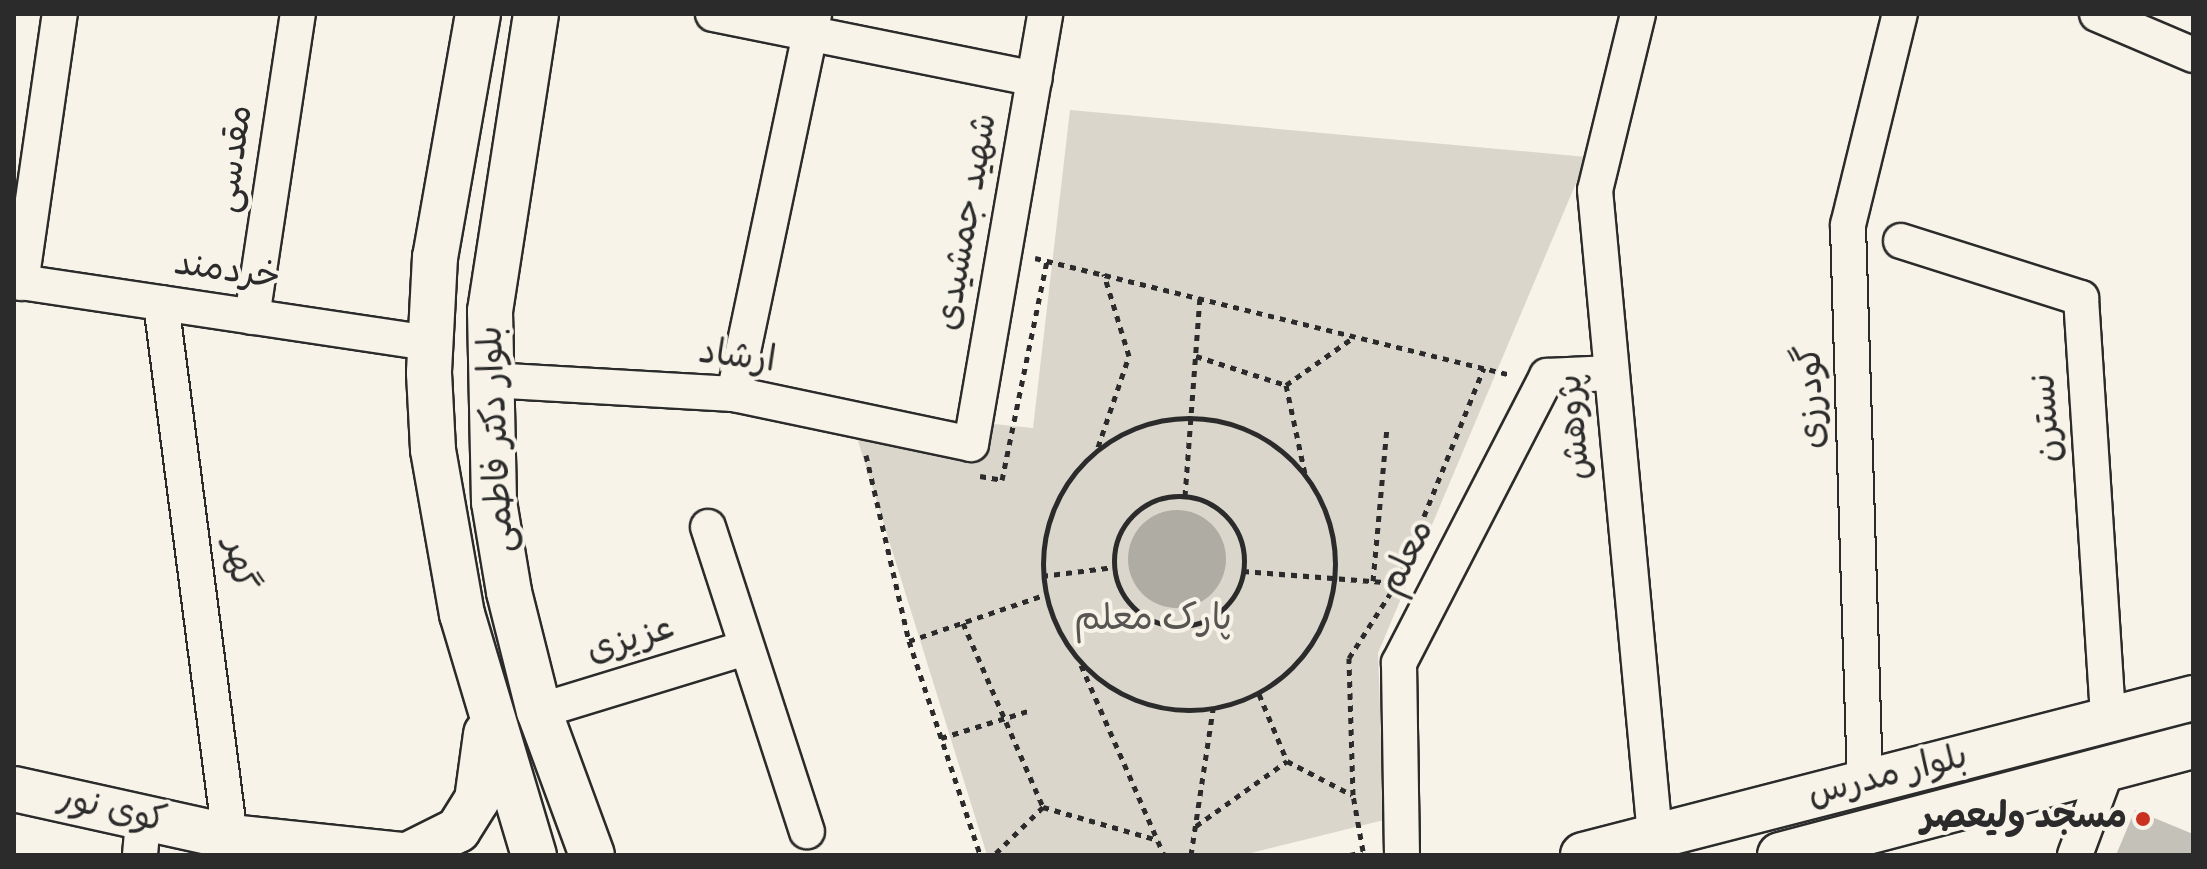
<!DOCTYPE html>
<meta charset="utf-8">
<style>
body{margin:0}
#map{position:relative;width:2207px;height:869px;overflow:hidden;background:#f7f3e8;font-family:"Indie Flower","Playpen Sans Arabic",sans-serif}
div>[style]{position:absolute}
.green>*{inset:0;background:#dad6cc}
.water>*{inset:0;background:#afaca4}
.round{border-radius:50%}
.building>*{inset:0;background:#c4c1b9}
.path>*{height:5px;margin-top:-2.5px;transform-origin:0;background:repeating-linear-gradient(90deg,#2b2b2b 0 6px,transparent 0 12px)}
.path>.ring{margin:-2.5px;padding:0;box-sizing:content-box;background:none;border:5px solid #2b2b2b;border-radius:50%}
.roads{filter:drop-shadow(2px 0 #2b2b2b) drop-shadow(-2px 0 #2b2b2b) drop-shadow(0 2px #2b2b2b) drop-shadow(0 -2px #2b2b2b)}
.street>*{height:34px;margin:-17px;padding:0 17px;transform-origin:17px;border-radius:17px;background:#f7f3e8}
.secondary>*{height:44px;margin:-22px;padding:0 22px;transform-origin:22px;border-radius:22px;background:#f7f3e8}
.dots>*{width:22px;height:22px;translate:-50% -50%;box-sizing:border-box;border:4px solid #f7f3e8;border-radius:50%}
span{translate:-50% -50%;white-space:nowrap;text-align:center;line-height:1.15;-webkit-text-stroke:8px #f7f3e8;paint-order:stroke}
.street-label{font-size:36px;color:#2b2b2b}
.park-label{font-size:36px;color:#575653}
.poi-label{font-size:36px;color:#2b2b2b;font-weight:700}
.right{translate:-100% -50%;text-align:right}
.frame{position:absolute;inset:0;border:16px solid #2b2b2b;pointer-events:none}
</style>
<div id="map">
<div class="green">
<div style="clip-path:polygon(1070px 110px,1587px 157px,1378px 653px,1384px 820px,1243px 855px,987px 855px,848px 409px,1033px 428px)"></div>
</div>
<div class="water">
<div class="round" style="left:1128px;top:510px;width:98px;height:98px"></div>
</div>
<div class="building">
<div style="clip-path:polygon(2135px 810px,2193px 834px,2193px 855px,2116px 855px)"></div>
</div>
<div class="path">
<div style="left:1035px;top:258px;width:490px;rotate:13.8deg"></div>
<div style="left:1196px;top:356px;width:95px;rotate:17.9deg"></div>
<div style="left:1286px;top:385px;width:83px;rotate:-35.2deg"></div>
<div style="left:1286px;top:385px;width:91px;rotate:77.9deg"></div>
<div class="ring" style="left:1043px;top:418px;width:287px;height:287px"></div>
<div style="left:1098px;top:447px;width:96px;rotate:-71.2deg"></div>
<div style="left:1129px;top:356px;width:86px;rotate:-107deg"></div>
<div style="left:866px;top:455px;width:191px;rotate:77deg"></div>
<div style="left:909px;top:641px;width:225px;rotate:71.6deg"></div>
<div style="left:980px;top:476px;width:22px;rotate:10deg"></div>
<div style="left:1002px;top:480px;width:225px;rotate:-78.4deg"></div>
<div class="ring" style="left:1114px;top:496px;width:125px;height:125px"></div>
<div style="left:1185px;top:496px;width:199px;rotate:-85.7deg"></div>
<div style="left:1243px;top:571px;width:154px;rotate:4.5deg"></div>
<div style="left:1042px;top:576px;width:73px;rotate:-7.1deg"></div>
<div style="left:1373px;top:581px;width:155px;rotate:-84.8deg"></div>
<div style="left:963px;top:623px;width:201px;rotate:66.5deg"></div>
<div style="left:1043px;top:807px;width:69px;rotate:135.6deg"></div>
<div style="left:909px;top:641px;width:146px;rotate:-18.8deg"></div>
<div style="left:1081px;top:665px;width:207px;rotate:66.4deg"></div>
<div style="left:1259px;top:694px;width:73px;rotate:67.3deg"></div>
<div style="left:1287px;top:761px;width:73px;rotate:27.6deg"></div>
<div style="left:941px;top:738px;width:94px;rotate:-17.3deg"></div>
<div style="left:1043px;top:807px;width:120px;rotate:16deg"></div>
<div style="left:1196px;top:826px;width:112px;rotate:-35.5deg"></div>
<div style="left:1363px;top:851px;width:57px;rotate:-100.1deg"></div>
<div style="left:1353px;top:795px;width:137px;rotate:-91.7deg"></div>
<div style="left:1349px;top:658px;width:89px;rotate:-57.4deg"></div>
<div style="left:1397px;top:583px;width:232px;rotate:-68deg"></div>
<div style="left:1191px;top:855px;width:148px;rotate:-81.4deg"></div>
<div style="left:1350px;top:855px;width:13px;rotate:-13deg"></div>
</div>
<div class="roads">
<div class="street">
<div style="left:713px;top:14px;width:328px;rotate:11.4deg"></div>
<div style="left:1638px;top:14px;width:181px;rotate:103.7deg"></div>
<div style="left:1595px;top:190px;width:649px;rotate:84.69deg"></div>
<div style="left:2097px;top:14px;width:104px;rotate:23.1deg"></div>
<div style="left:1901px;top:241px;width:189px;rotate:17.6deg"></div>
<div style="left:2081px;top:298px;width:423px;rotate:86.3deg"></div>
<div style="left:14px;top:281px;width:420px;rotate:8.5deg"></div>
<div style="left:21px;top:283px;width:272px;rotate:-81.8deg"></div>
<div style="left:161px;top:303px;width:538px;rotate:82.64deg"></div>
<div style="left:252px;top:317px;width:306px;rotate:-81.4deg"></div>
<div style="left:489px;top:380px;width:245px;rotate:3.3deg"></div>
<div style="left:734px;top:394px;width:242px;rotate:11.9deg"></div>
<div style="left:971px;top:444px;width:436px;rotate:-80.2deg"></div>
<div style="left:734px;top:394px;width:388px;rotate:-78.1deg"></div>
<div style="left:708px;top:527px;width:320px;rotate:72deg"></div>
<div style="left:539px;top:711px;width:215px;rotate:-17deg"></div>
<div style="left:1865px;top:783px;width:558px;rotate:-91.75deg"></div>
<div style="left:1848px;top:225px;width:217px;rotate:-76.2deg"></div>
<div style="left:140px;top:855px;width:36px;rotate:-85deg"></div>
<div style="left:1402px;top:855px;width:192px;rotate:-90.9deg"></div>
<div style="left:1399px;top:663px;width:323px;rotate:-62.7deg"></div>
<div style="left:1547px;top:376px;width:64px;rotate:-2.7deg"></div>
<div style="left:2075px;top:855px;width:92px;rotate:-69.6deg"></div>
</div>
<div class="secondary">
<div style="left:478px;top:14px;width:247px;rotate:100deg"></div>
<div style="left:435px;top:257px;width:116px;rotate:93deg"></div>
<div style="left:429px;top:373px;width:77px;rotate:87deg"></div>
<div style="left:433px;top:450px;width:167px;rotate:80deg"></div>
<div style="left:462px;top:614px;width:252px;rotate:73.4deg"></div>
<div style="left:536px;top:14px;width:301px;rotate:98.8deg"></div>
<div style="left:490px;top:311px;width:191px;rotate:88.8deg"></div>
<div style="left:494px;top:502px;width:91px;rotate:80.5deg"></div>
<div style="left:509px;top:592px;width:123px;rotate:75.9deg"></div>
<div style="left:539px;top:711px;width:153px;rotate:69.8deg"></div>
<div style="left:14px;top:789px;width:221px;rotate:12.5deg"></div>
<div style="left:230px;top:837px;width:172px;rotate:6deg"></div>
<div style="left:408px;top:855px;width:56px;rotate:-26.6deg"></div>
<div style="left:458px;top:830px;width:36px;rotate:-58deg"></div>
<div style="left:477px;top:800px;width:67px;rotate:-82.2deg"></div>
<div style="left:1583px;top:855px;width:630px;rotate:-14.43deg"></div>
<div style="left:1780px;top:855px;width:427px;rotate:-14.8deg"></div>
</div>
</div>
<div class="dots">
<div style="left:2143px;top:819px;background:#c8321e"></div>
</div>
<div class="street-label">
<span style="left:235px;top:159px;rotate:-82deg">مقدسی</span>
<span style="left:968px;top:222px;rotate:-80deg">شهید جمشیدی</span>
<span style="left:227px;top:272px;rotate:8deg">خردمند</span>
<span style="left:737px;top:358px;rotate:7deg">ارشاد</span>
<span style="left:1813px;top:397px;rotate:-92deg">گودرزی</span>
<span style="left:2048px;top:418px;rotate:-94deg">نسترن</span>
<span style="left:1576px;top:427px;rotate:-95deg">پژوهش</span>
<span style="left:498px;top:439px;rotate:-93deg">بلوار دکتر فاطمی</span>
<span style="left:1408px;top:558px;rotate:-63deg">معلم</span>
<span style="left:238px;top:565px;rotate:82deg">گهر</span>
<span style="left:631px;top:641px;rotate:-17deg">عزیزی</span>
<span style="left:1888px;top:777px;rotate:-14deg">بلوار مدرس</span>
<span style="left:112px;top:811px;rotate:13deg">کوی نور</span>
</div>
<div class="park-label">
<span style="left:1153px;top:621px">پارک معلم</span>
</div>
<div class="poi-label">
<span class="right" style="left:2127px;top:819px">مسجد ولیعصر</span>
</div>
<div class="frame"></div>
</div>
